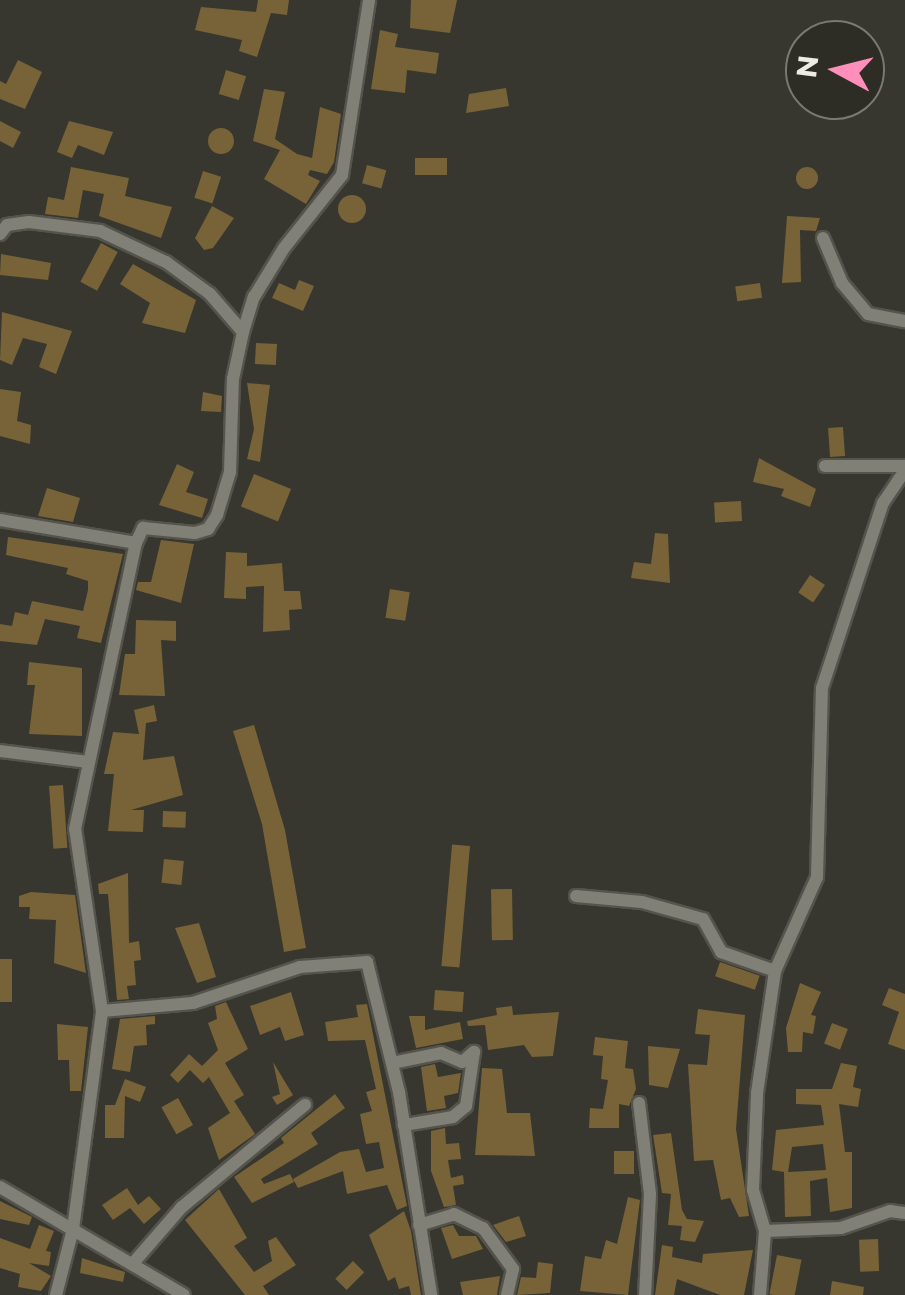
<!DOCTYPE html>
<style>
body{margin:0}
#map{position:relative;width:905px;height:1295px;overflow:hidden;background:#37372f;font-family:Montserrat,sans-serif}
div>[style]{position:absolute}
.building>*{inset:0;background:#776337;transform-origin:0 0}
.round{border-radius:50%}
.roads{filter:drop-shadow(2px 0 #54544d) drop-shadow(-2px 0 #54544d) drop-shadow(0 2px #54544d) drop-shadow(0 -2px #54544d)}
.minor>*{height:12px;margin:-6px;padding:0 6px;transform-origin:6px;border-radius:6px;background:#808076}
span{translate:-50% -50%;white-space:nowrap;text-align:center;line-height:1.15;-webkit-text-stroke:9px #2d2d25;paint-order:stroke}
.north{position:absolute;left:785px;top:20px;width:100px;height:100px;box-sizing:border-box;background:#2d2d25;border:2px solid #797973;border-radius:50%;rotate:277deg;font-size:28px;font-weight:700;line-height:40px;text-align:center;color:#ecece7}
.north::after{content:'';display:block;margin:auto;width:35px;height:45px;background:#ff8eba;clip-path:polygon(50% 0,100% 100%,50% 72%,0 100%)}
</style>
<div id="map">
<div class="building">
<div style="clip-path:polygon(258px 0,289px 0,287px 15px,271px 13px,257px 57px,239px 51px,242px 40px,195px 30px,201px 7px,256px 12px)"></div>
<div style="clip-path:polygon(411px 0,457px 0,450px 33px,410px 28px)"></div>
<div style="clip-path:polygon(380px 30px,398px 34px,395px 47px,439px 53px,436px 74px,407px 70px,405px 93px,371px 89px)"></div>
<div style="clip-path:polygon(18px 60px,42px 72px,25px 109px,0 99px,0 81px,6px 84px)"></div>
<div style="left:226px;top:70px;width:21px;height:25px;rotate:17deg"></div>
<div style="clip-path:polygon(506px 88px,509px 106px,466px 113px,469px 94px)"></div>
<div style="clip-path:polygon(264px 89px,285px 92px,275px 139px,297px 154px,312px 158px,320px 107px,341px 114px,334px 162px,327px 174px,310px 170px,308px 175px,320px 181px,306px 204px,264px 179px,280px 150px,253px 141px)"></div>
<div style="clip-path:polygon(0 121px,21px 132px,13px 148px,0 141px)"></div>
<div style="clip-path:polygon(69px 121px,113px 132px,104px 155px,78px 145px,72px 158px,57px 152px)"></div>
<div class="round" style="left:208px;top:128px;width:26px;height:26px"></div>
<div style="left:415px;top:158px;width:32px;height:17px"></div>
<div style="left:367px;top:165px;width:20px;height:19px;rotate:15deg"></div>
<div class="round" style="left:796px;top:167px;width:22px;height:22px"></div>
<div style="clip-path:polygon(71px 167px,129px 178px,125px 196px,172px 207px,161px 238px,99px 216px,104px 194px,83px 190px,78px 218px,45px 214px,48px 197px,64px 200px)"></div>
<div style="left:203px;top:171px;width:19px;height:28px;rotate:18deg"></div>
<div class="round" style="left:338px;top:195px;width:28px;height:28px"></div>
<div style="clip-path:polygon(212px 206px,234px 218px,213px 248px,204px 250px,195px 238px)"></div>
<div style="clip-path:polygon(787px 216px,820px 218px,816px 231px,800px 230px,801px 282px,782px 283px)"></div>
<div style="left:101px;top:243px;width:19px;height:44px;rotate:28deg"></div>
<div style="clip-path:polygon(1px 254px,51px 263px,48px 280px,0 275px)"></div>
<div style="clip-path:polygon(133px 264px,196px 300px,185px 333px,142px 323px,150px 303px,120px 284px)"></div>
<div style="clip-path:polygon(299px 280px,314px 286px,303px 311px,272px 298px,279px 283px,295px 290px)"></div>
<div style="left:760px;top:283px;width:15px;height:25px;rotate:82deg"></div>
<div style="clip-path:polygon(2px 312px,72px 331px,56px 374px,39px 367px,47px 344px,23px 338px,12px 365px,0 360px)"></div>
<div style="left:256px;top:343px;width:21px;height:21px;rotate:3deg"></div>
<div style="clip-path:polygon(247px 383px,270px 385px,260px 462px,247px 459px,254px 429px)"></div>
<div style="clip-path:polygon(0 389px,21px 392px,17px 421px,31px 425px,30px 444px,0 436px)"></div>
<div style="clip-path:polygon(203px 392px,222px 396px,221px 412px,201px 411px)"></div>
<div style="left:843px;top:427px;width:29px;height:15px;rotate:86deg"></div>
<div style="clip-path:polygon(759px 458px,816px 489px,810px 507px,781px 496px,784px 489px,753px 482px)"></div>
<div style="clip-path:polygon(177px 464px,194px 472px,186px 492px,208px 499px,202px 518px,159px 505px)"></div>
<div style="left:254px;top:474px;width:40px;height:35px;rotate:22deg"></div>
<div style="clip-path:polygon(47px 488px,80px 498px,73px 522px,38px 516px)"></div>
<div style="left:741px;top:501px;width:20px;height:27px;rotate:87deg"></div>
<div style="clip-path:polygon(655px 533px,668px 534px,670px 583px,631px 578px,634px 562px,651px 564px)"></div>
<div style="clip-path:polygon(8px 537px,123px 554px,101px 643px,77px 638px,80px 626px,45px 619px,37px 645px,0 641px,0 624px,12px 626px,15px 612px,28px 615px,32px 601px,83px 611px,88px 590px,88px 581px,66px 574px,68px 568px,6px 555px)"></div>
<div style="clip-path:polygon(161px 540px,194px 544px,181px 603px,136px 590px,138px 582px,151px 582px)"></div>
<div style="clip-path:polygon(226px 552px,247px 553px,247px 566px,282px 563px,284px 591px,300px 591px,302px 609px,289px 610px,290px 630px,263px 632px,264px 586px,246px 587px,246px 599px,224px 598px)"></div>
<div style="left:810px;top:575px;width:18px;height:21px;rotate:34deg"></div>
<div style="left:390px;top:589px;width:20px;height:29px;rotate:9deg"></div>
<div style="clip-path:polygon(136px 620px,176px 621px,176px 641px,161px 640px,165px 696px,119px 695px,125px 654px,135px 654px)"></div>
<div style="clip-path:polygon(29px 662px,82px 668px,82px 736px,29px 734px,35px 685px,27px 685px)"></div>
<div style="clip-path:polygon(154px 705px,157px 721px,146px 723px,143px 760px,174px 756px,183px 795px,131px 810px,144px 810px,143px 832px,108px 831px,114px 774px,104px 774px,113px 732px,139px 734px,134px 710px)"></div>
<div style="clip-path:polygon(254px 725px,285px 830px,306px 948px,284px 952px,262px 824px,233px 731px)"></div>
<div style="left:63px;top:785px;width:63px;height:14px;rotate:86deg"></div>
<div style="left:163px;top:811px;width:23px;height:16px;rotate:2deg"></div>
<div style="left:470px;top:846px;width:122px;height:18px;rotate:95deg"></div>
<div style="left:164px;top:859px;width:20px;height:24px;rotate:6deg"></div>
<div style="clip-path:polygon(128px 873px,129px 943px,139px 941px,141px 960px,134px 961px,136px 985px,127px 986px,129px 999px,117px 1000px,108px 894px,99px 894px,98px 884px)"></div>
<div style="left:512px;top:889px;width:51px;height:21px;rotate:89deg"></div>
<div style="clip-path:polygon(31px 892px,75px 895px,86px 973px,54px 963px,56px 920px,29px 919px,30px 907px,19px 907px,19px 896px)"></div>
<div style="clip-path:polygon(199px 923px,216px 977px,197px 983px,175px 928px)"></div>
<div style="left:0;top:959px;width:12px;height:43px"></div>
<div style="left:720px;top:962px;width:42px;height:15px;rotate:19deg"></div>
<div style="clip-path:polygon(800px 983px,821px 992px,811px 1015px,816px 1016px,813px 1034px,803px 1032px,802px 1052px,788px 1052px,786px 1028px)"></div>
<div style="clip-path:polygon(889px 988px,905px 994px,905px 1050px,888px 1044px,899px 1012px,882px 1005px)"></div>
<div style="left:435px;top:990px;width:29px;height:20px;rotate:4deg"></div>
<div style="clip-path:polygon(291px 992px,304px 1035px,285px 1041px,280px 1027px,260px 1035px,250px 1006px)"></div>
<div style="clip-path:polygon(226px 1002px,248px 1049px,225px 1063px,244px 1095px,234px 1101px,255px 1134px,219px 1160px,208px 1128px,230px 1113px,209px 1077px,203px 1083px,190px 1070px,178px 1083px,170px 1075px,189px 1054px,202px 1066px,218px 1050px,208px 1023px,217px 1019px,215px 1006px)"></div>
<div style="clip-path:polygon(367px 1004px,407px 1206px,397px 1210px,387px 1185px,347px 1194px,343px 1171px,298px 1188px,293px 1179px,340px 1152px,359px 1149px,366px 1172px,384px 1168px,379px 1142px,366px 1144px,360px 1114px,372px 1111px,366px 1092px,376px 1089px,365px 1040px,328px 1041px,325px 1022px,358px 1017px,356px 1005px)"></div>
<div style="clip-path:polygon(512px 1006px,513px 1015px,559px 1012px,553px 1056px,532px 1057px,524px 1045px,488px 1050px,485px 1025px,468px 1026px,467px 1021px,497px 1015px,496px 1008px)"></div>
<div style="clip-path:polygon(698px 1009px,745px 1015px,736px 1129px,749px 1216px,739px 1217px,730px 1198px,721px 1200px,713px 1160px,694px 1161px,688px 1064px,707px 1065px,710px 1035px,695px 1034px)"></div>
<div style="clip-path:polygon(155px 1016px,155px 1024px,146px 1025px,147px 1045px,134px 1046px,130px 1072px,112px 1069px,120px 1019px)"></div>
<div style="clip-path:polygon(409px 1016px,425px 1016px,425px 1030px,460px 1022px,463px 1039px,416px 1048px)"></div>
<div style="left:832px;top:1023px;width:17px;height:22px;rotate:21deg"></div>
<div style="clip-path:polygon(57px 1024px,88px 1027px,81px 1091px,70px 1091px,69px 1060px,58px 1060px)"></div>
<div style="clip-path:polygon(595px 1037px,628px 1041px,625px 1068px,633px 1069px,636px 1089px,629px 1106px,619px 1104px,619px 1128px,589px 1128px,590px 1108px,603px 1109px,608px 1080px,601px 1079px,603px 1056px,593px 1055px)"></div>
<div style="clip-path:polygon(648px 1046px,680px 1049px,668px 1088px,649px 1085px)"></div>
<div style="clip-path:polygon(273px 1062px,293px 1095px,277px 1105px,272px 1097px,280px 1094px)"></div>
<div style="clip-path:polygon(evenodd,841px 1063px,857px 1066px,853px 1087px,861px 1089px,858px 1107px,839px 1104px,845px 1152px,852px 1152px,852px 1208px,830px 1212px,827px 1178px,810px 1181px,811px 1216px,785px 1217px,784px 1172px,772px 1170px,776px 1130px,824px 1125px,821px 1105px,796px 1104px,796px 1089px,832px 1089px,841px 1063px,823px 1144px,826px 1170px,788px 1172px,792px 1147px,823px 1144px)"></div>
<div style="clip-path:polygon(435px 1064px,438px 1077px,461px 1073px,458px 1093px,444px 1096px,446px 1108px,427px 1111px,421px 1067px)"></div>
<div style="clip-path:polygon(482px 1068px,502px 1069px,507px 1113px,530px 1113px,535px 1156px,475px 1155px)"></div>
<div style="clip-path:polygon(125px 1079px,146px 1087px,140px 1102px,125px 1096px,124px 1138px,105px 1138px,105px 1105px,115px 1105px)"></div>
<div style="clip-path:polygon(335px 1094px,345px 1108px,311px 1133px,318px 1144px,261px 1179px,264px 1184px,290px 1174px,294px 1182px,252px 1203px,234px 1177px,284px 1143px,281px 1138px)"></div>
<div style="left:178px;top:1098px;width:31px;height:19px;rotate:61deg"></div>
<div style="clip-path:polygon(445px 1128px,446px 1144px,459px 1143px,461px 1159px,448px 1160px,451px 1178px,463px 1175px,464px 1184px,453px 1186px,456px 1205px,444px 1207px,431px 1171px,431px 1131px)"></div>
<div style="clip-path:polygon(671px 1133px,682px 1210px,687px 1219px,704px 1221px,695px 1242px,680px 1240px,682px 1226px,668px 1225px,671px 1194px,662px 1193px,653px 1135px)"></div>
<div style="left:614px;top:1151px;width:20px;height:23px"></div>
<div style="clip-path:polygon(127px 1188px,138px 1205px,149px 1196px,161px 1209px,144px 1224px,130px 1208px,113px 1220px,102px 1205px)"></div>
<div style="clip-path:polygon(219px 1189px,247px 1238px,234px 1246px,254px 1272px,272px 1261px,268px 1241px,276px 1237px,296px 1265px,263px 1286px,269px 1295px,245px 1295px,185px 1220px)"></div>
<div style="clip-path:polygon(628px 1197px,640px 1200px,628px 1295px,580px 1291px,585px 1256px,601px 1259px,606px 1240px,617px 1244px)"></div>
<div style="clip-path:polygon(0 1201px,32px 1217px,29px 1225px,0 1219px)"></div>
<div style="clip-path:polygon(404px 1211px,411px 1231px,421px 1295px,411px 1295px,409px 1286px,399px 1289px,395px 1277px,388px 1281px,369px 1235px)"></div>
<div style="clip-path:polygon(519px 1216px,526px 1236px,506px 1242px,493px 1225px)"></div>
<div style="clip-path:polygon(39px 1225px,54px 1231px,46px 1251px,51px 1252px,49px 1266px,29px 1263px,51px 1276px,41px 1291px,18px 1287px,20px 1274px,0 1268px,0 1238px,30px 1249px)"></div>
<div style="clip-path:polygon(453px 1225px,459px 1236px,476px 1236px,483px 1249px,452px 1259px,441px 1228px)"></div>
<div style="left:878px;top:1239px;width:32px;height:19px;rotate:88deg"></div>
<div style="clip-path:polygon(662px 1245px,673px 1247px,672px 1257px,702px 1263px,703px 1254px,753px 1250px,744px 1295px,720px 1295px,677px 1279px,674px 1295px,655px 1295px)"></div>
<div style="left:777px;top:1255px;width:25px;height:40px;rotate:11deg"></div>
<div style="clip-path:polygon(82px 1258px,125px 1272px,123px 1282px,80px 1273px)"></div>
<div style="left:353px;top:1261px;width:16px;height:25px;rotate:45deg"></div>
<div style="clip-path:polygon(538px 1262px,553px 1264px,550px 1293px,517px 1295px,521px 1277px,536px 1278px)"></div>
<div style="clip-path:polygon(500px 1276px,497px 1295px,463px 1295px,460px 1282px)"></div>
<div style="clip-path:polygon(832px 1281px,864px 1287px,863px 1295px,830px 1295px)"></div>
</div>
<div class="roads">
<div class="minor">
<div style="left:0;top:234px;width:11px;rotate:-52deg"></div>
<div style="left:7px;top:225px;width:22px;rotate:-8deg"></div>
<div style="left:29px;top:222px;width:72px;rotate:7.2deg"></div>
<div style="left:100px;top:231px;width:73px;rotate:25.2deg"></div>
<div style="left:166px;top:262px;width:54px;rotate:36deg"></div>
<div style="left:210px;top:294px;width:50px;rotate:49deg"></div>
<div style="left:823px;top:238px;width:49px;rotate:67.1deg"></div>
<div style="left:842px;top:283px;width:40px;rotate:50deg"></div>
<div style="left:868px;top:314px;width:38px;rotate:11deg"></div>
<div style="left:825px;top:466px;width:80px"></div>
<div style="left:0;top:520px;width:138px;rotate:9.6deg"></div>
<div style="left:0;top:751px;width:89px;rotate:7.1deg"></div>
<div style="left:576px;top:896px;width:66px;rotate:5.2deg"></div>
<div style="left:642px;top:902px;width:63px;rotate:15.6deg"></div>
<div style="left:703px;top:919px;width:38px;rotate:61deg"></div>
<div style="left:721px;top:952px;width:57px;rotate:19.4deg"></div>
<div style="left:102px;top:1011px;width:91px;rotate:-5deg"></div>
<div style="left:193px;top:1003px;width:113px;rotate:-18.6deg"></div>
<div style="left:300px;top:967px;width:67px;rotate:-4.3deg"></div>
<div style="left:367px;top:962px;width:134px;rotate:76.2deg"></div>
<div style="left:399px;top:1092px;width:206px;rotate:81deg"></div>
<div style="left:392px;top:1063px;width:50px;rotate:-11.5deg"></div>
<div style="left:441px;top:1053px;width:23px;rotate:23deg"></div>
<div style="left:462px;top:1062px;width:16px;rotate:-40deg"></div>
<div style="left:474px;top:1052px;width:55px;rotate:98.4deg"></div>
<div style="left:466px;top:1106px;width:17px;rotate:140deg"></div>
<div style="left:453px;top:1117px;width:50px;rotate:170.7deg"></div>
<div style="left:639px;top:1103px;width:92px;rotate:83.1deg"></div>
<div style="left:650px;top:1194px;width:101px;rotate:92.8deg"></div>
<div style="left:0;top:1187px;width:213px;rotate:30.4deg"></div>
<div style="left:419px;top:1225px;width:37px;rotate:-17deg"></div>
<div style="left:454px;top:1214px;width:32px;rotate:26deg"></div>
<div style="left:483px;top:1228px;width:51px;rotate:53.8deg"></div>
<div style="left:513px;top:1269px;width:27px;rotate:103deg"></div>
<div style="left:765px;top:1231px;width:76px;rotate:-2.3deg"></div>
<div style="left:841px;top:1228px;width:52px;rotate:-19.1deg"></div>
<div style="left:890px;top:1211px;width:15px;rotate:8deg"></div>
<div style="left:135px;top:1261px;width:72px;rotate:-49deg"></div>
<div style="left:182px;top:1207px;width:160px;rotate:-39.7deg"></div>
<div style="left:56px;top:1295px;width:68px;rotate:-75.6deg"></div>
<div style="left:73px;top:1229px;width:220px;rotate:-82.4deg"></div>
<div style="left:102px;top:1011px;width:184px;rotate:-98.4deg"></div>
<div style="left:75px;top:829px;width:292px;rotate:-78deg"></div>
<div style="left:136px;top:543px;width:17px;rotate:-65deg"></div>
<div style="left:143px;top:528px;width:52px;rotate:5.5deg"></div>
<div style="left:195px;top:533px;width:14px;rotate:-17deg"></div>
<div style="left:208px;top:529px;width:17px;rotate:-57deg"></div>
<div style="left:217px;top:515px;width:45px;rotate:-73.2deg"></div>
<div style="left:230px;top:472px;width:93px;rotate:-88.2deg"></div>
<div style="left:233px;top:379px;width:48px;rotate:-78deg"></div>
<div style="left:243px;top:332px;width:37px;rotate:-73deg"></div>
<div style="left:254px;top:297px;width:57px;rotate:-58.5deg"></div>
<div style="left:284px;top:248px;width:93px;rotate:-51.5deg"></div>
<div style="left:342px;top:175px;width:177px;rotate:-81.2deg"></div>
<div style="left:760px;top:1295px;width:64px;rotate:-85.5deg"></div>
<div style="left:765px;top:1231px;width:43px;rotate:-106.3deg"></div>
<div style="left:753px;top:1190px;width:97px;rotate:-87.6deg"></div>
<div style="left:757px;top:1093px;width:123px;rotate:-81.6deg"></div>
<div style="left:775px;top:971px;width:103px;rotate:-65.9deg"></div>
<div style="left:817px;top:877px;width:189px;rotate:-88.5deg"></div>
<div style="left:822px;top:688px;width:195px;rotate:-71.8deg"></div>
<div style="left:883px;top:503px;width:40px;rotate:-56deg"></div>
</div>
</div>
<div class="north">N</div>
</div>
